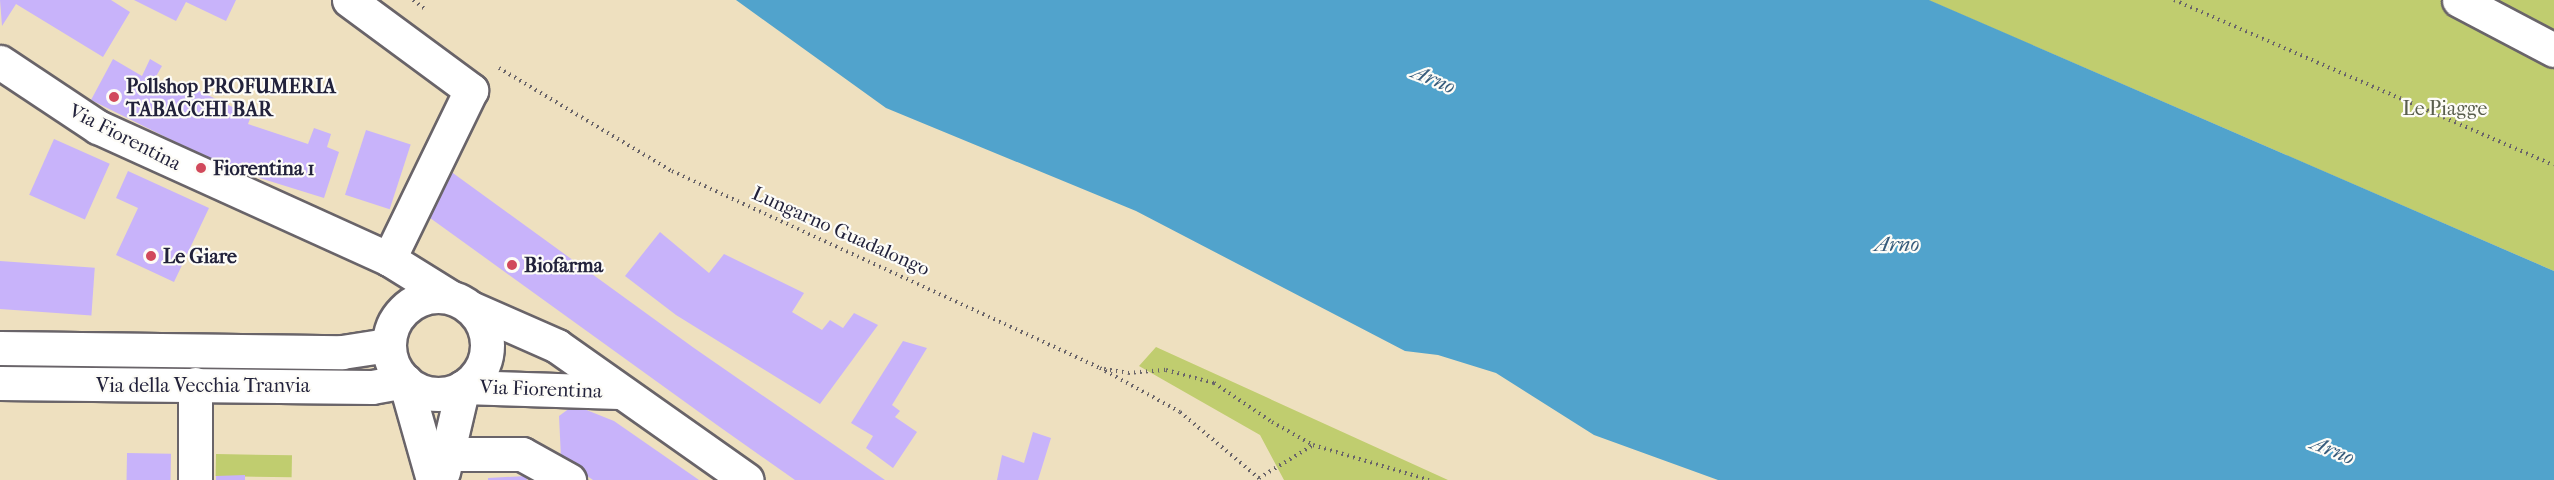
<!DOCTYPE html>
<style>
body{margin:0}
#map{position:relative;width:2554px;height:480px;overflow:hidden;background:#eee0bf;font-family:"IM FELL French Canon",serif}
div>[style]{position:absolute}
.green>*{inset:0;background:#c0cd6f;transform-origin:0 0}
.water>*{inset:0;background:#51a3cc}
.building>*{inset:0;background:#c8b3fa;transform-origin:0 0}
.path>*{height:4px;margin-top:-2px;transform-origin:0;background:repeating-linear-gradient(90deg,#696469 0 1.5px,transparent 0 6px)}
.roads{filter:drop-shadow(2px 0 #696469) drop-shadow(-2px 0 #696469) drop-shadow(0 2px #696469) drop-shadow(0 -2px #696469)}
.minor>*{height:33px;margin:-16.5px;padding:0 16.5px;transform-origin:16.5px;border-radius:16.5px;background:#fff}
.major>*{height:33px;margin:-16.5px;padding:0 16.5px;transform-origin:16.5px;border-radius:16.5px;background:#fff}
.major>.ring{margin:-16.5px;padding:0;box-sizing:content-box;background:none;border:33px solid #fff;border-radius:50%}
.dots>*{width:16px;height:16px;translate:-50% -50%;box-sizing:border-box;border:3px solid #fdfcf7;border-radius:50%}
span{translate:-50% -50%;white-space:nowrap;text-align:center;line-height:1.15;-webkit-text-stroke:4.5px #fdfcf7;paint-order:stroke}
.poi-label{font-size:20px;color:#22223b;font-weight:700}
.left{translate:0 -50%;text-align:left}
.park-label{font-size:20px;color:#595e4d}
.street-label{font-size:20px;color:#22223b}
.water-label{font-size:21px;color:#375c7c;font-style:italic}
</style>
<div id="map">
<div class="green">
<div style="clip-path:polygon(1928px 0,2554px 0,2554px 271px)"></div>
<div style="clip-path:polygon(1156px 347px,1448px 480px,1284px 480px,1260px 435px,1139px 366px)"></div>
<div style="left:216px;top:454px;width:76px;height:22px;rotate:1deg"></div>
</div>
<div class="water">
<div style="clip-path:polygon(736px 0,1929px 0,2554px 271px,2554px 480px,1718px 480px,1594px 435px,1496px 373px,1438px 355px,1405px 351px,1136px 211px,886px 108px)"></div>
</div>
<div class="building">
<div style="clip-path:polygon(0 0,111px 0,130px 12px,103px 57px,16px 4px,2px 26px)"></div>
<div style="clip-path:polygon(134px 0,236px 0,226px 21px,186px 2px,176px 21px)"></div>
<div style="clip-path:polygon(113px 59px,142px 76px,150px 59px,162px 66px,154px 80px,178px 93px,183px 83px,251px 116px,248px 124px,308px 144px,314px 128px,331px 134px,327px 147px,339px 152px,324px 198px,228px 168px,91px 100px)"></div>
<div style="left:366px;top:130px;width:47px;height:68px;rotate:18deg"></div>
<div style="left:54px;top:139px;width:61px;height:61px;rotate:24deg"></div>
<div style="clip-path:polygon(446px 168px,694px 348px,885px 480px,795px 480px,717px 425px,419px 210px)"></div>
<div style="clip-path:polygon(128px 171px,209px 208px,174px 282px,116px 255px,138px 208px,116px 198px)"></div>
<div style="clip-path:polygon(660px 232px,709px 273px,724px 254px,804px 293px,792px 312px,822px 330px,830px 320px,843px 328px,854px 313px,878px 325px,820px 404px,676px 315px,625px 276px)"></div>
<div style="left:0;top:261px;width:95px;height:48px;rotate:4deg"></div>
<div style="clip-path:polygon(903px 341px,927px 348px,892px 405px,900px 411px,895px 417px,917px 432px,893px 468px,866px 448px,873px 436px,851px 423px)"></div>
<div style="clip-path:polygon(574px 405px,614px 421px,699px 480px,593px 480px,561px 458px,559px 416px)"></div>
<div style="clip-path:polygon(1033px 432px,1051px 438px,1038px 480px,997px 480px,1002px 455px,1024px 463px)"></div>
<div style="left:127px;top:453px;width:44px;height:27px;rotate:1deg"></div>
<div style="clip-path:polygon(245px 475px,245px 480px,216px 480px,216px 476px)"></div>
<div style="clip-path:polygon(527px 476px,527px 480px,488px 480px,488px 478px)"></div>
</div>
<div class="path">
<div style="left:413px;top:0;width:15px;rotate:37deg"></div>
<div style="left:2174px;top:0;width:414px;rotate:23.5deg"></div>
<div style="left:499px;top:68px;width:201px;rotate:30.8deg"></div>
<div style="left:672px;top:171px;width:471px;rotate:24.7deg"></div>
<div style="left:1100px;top:368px;width:91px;rotate:28.8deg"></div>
<div style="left:1180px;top:412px;width:106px;rotate:40deg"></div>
<div style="left:1104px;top:369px;width:24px;rotate:9deg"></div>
<div style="left:1128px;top:373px;width:38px;rotate:-5deg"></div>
<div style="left:1166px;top:370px;width:50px;rotate:15.2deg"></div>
<div style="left:1214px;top:383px;width:70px;rotate:33.9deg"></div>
<div style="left:1272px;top:422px;width:47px;rotate:29.3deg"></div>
<div style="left:1313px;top:445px;width:121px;rotate:16.8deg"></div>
<div style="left:1259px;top:478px;width:63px;rotate:-31.4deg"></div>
</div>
<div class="roads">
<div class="minor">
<div style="left:349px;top:0;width:152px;rotate:36.4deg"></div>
<div style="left:471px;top:90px;width:188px;rotate:115.9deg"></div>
<div style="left:2459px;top:0;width:107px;rotate:27.8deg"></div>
<div style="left:405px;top:381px;width:103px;rotate:74.2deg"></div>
<div style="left:448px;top:454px;width:74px"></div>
<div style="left:522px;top:454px;width:54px;rotate:29deg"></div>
<div style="left:443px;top:472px;width:87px;rotate:-76.8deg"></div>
<div style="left:195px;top:480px;width:96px;rotate:-90deg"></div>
</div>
<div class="major">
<div style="left:0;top:62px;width:118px;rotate:33.6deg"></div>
<div style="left:98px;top:127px;width:320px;rotate:24.4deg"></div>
<div style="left:389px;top:259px;width:72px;rotate:31.9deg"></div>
<div class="ring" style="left:389px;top:296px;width:65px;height:65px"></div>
<div style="left:471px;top:308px;width:94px;rotate:23.8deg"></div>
<div style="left:557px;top:346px;width:232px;rotate:35.2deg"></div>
<div style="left:0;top:348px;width:342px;rotate:0.7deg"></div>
<div style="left:342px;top:352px;width:47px;rotate:-8.7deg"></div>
<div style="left:0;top:383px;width:372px;rotate:0.6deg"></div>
<div style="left:372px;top:387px;width:34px;rotate:-10deg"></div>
<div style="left:463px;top:387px;width:156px;rotate:1.8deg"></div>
</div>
</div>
<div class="dots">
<div style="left:114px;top:97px;background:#d1495b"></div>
<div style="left:201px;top:168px;background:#d1495b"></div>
<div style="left:151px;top:256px;background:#d1495b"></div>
<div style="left:512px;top:265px;background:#d1495b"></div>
</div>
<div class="poi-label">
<span class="left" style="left:126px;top:98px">Pollshop PROFUMERIA<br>TABACCHI BAR</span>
<span class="left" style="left:213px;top:168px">Fiorentina 1</span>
<span class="left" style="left:163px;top:256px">Le Giare</span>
<span class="left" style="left:524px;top:265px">Biofarma</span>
</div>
<div class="park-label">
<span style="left:2445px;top:108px">Le Piagge</span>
</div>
<div class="street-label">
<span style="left:125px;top:137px;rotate:27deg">Via Fiorentina</span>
<span style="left:841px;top:231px;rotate:24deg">Lungarno Guadalongo</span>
<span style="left:203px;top:385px">Via della Vecchia Tranvia</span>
<span style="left:541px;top:389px;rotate:2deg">Via Fiorentina</span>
</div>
<div class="water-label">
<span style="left:1434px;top:79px;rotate:23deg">Arno</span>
<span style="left:1897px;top:244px">Arno</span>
<span style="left:2333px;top:450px;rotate:22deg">Arno</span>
</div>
</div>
